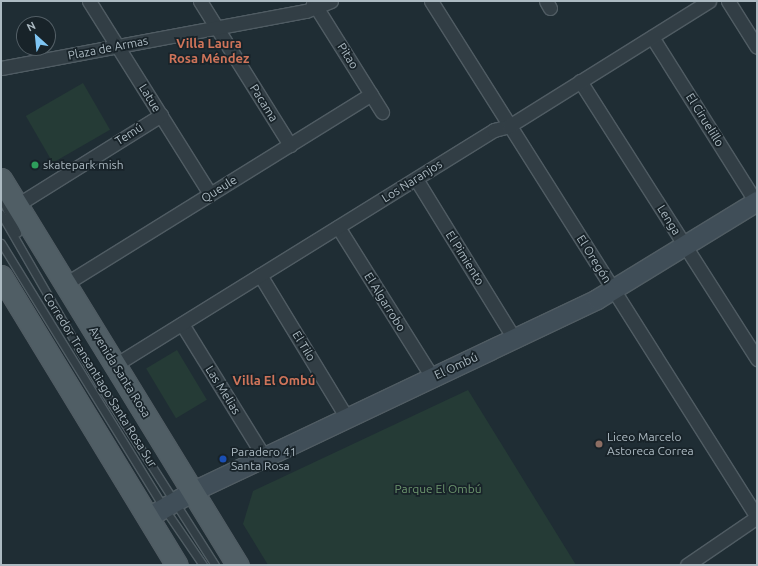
<!DOCTYPE html>
<meta charset="utf-8">
<style>
body{margin:0}
#map{position:relative;width:758px;height:566px;overflow:hidden;background:#1f2d34;font-family:Ubuntu,sans-serif}
div>[style]{position:absolute}
.green>*{inset:0;background:#253b36;transform-origin:0 0}
.roads{filter:drop-shadow(1px 0 #505c63) drop-shadow(-1px 0 #505c63) drop-shadow(0 1px #505c63) drop-shadow(0 -1px #505c63)}
.lane>*{height:7px;margin:-3.5px;padding:0 3.5px;transform-origin:3.5px;border-radius:3.5px;background:#323e45}
.street>*{height:13px;margin:-6.5px;padding:0 6.5px;transform-origin:6.5px;border-radius:6.5px;background:#323e45}
.secondary>*{height:19px;margin:-9.5px;padding:0 9.5px;transform-origin:9.5px;border-radius:9.5px;background:#404e58}
.primary>*{height:21px;margin:-10.5px;padding:0 10.5px;transform-origin:10.5px;border-radius:10.5px;background:#505e65}
.dots>*{width:11px;height:11px;translate:-50% -50%;box-sizing:border-box;border:2px solid #182329;border-radius:50%}
span{translate:-50% -50%;white-space:nowrap;text-align:center;line-height:1.15;-webkit-text-stroke:3.5px #182329;paint-order:stroke}
.street-label{font-size:12px;color:#acbac2}
.poi-label{font-size:12px;color:#acbac2}
.left{translate:0 -50%;text-align:left}
.park-label{font-size:12px;color:#6d966e}
.neighbourhood-label{font-size:13px;color:#cf745a;font-weight:700}
.frame{position:absolute;inset:0;border:2px solid #acbac2;pointer-events:none}
.north{position:absolute;left:16px;top:16px;width:40px;height:40px;box-sizing:border-box;background:#182329;border:1px solid #535f66;border-radius:50%;rotate:333deg;font-size:11px;font-weight:700;line-height:16px;text-align:center;color:#acbac2}
.north::after{content:'';display:block;margin:auto;width:14px;height:18px;background:#7fc6f4;clip-path:polygon(50% 0,100% 100%,50% 72%,0 100%)}
</style>
<div id="map">
<div class="green">
<div style="left:83px;top:83px;width:54px;height:66px;rotate:60deg"></div>
<div style="left:177px;top:350px;width:58px;height:36px;rotate:59deg"></div>
<div style="clip-path:polygon(468px 390px,576px 565px,268px 565px,243px 524px,253px 491px)"></div>
</div>
<div class="roads">
<div class="lane">
<div style="left:2px;top:199px;width:37px;rotate:66deg"></div>
<div style="left:1px;top:214px;width:194px;rotate:60deg"></div>
<div style="left:98px;top:382px;width:217px;rotate:57.4deg"></div>
<div style="left:1px;top:243px;width:311px;rotate:58.4deg"></div>
<div style="left:164px;top:508px;width:69px;rotate:55.6deg"></div>
</div>
<div class="street">
<div style="left:89px;top:1px;width:228px;rotate:57.9deg"></div>
<div style="left:200px;top:1px;width:170px;rotate:58deg"></div>
<div style="left:431px;top:1px;width:610px;rotate:57.72deg"></div>
<div style="left:546px;top:1px;width:8px;rotate:60deg"></div>
<div style="left:728px;top:1px;width:54px;rotate:57.8deg"></div>
<div style="left:313px;top:2px;width:130px;rotate:57.9deg"></div>
<div style="left:652px;top:37px;width:197px;rotate:57.8deg"></div>
<div style="left:1px;top:68px;width:310px;rotate:-10.6deg"></div>
<div style="left:306px;top:11px;width:27px;rotate:-22deg"></div>
<div style="left:580px;top:81px;width:330px;rotate:57.5deg"></div>
<div style="left:416px;top:179px;width:187px;rotate:58.4deg"></div>
<div style="left:17px;top:205px;width:170px;rotate:-32deg"></div>
<div style="left:338px;top:227px;width:177px;rotate:57.9deg"></div>
<div style="left:260px;top:275px;width:167px;rotate:58.7deg"></div>
<div style="left:65px;top:284px;width:360px;rotate:-31.8deg"></div>
<div style="left:182px;top:324px;width:156px;rotate:58.3deg"></div>
<div style="left:115px;top:365px;width:446px;rotate:-31.8deg"></div>
<div style="left:494px;top:130px;width:16px;rotate:-15deg"></div>
<div style="left:509px;top:126px;width:236px;rotate:-32deg"></div>
<div style="left:687px;top:565px;width:85px;rotate:-34.4deg"></div>
</div>
<div class="secondary">
<div style="left:148px;top:517px;width:52px;rotate:-30deg"></div>
<div style="left:193px;top:491px;width:447px;rotate:-25.4deg"></div>
<div style="left:597px;top:299px;width:188px;rotate:-31.5deg"></div>
</div>
<div class="primary">
<div style="left:1px;top:179px;width:453px;rotate:58.5deg"></div>
<div style="left:1px;top:276px;width:338px;rotate:58.7deg"></div>
</div>
</div>
<div class="dots">
<div style="left:35px;top:165px;background:#2e9e5b"></div>
<div style="left:599px;top:444px;background:#8d6e63"></div>
<div style="left:223px;top:459px;background:#1a4fb4"></div>
</div>
<div class="street-label">
<span style="left:108px;top:48px;rotate:-11deg">Plaza de Armas</span>
<span style="left:348px;top:56px;rotate:58deg">Pitao</span>
<span style="left:150px;top:98px;rotate:58deg">Latue</span>
<span style="left:264px;top:103px;rotate:58deg">Pacama</span>
<span style="left:705px;top:120px;rotate:58deg">El Ciruelillo</span>
<span style="left:129px;top:134px;rotate:-32deg">Temú</span>
<span style="left:412px;top:181px;rotate:-32deg">Los Naranjos</span>
<span style="left:219px;top:189px;rotate:-32deg">Queule</span>
<span style="left:669px;top:220px;rotate:58deg">Lenga</span>
<span style="left:465px;top:258px;rotate:58deg">El Pimiento</span>
<span style="left:594px;top:259px;rotate:58deg">El Oregón</span>
<span style="left:385px;top:302px;rotate:58deg">El Algarrobo</span>
<span style="left:304px;top:346px;rotate:59deg">El Tilo</span>
<span style="left:456px;top:366px;rotate:-25deg">El Ombú</span>
<span style="left:120px;top:372px;rotate:58deg">Avenida Santa Rosa</span>
<span style="left:100px;top:380px;rotate:58deg">Corredor Transantiago Santa Rosa Sur</span>
<span style="left:223px;top:390px;rotate:58deg">Las Melias</span>
</div>
<div class="poi-label">
<span class="left" style="left:43px;top:165px">skatepark mish</span>
<span class="left" style="left:607px;top:444px">Liceo Marcelo<br>Astoreca Correa</span>
<span class="left" style="left:231px;top:459px">Paradero 41<br>Santa Rosa</span>
</div>
<div class="park-label">
<span style="left:438px;top:489px">Parque El Ombú</span>
</div>
<div class="neighbourhood-label">
<span style="left:209px;top:51px">Villa Laura<br>Rosa Méndez</span>
<span style="left:274px;top:380px">Villa El Ombú</span>
</div>
<div class="frame"></div>
<div class="north">N</div>
</div>
